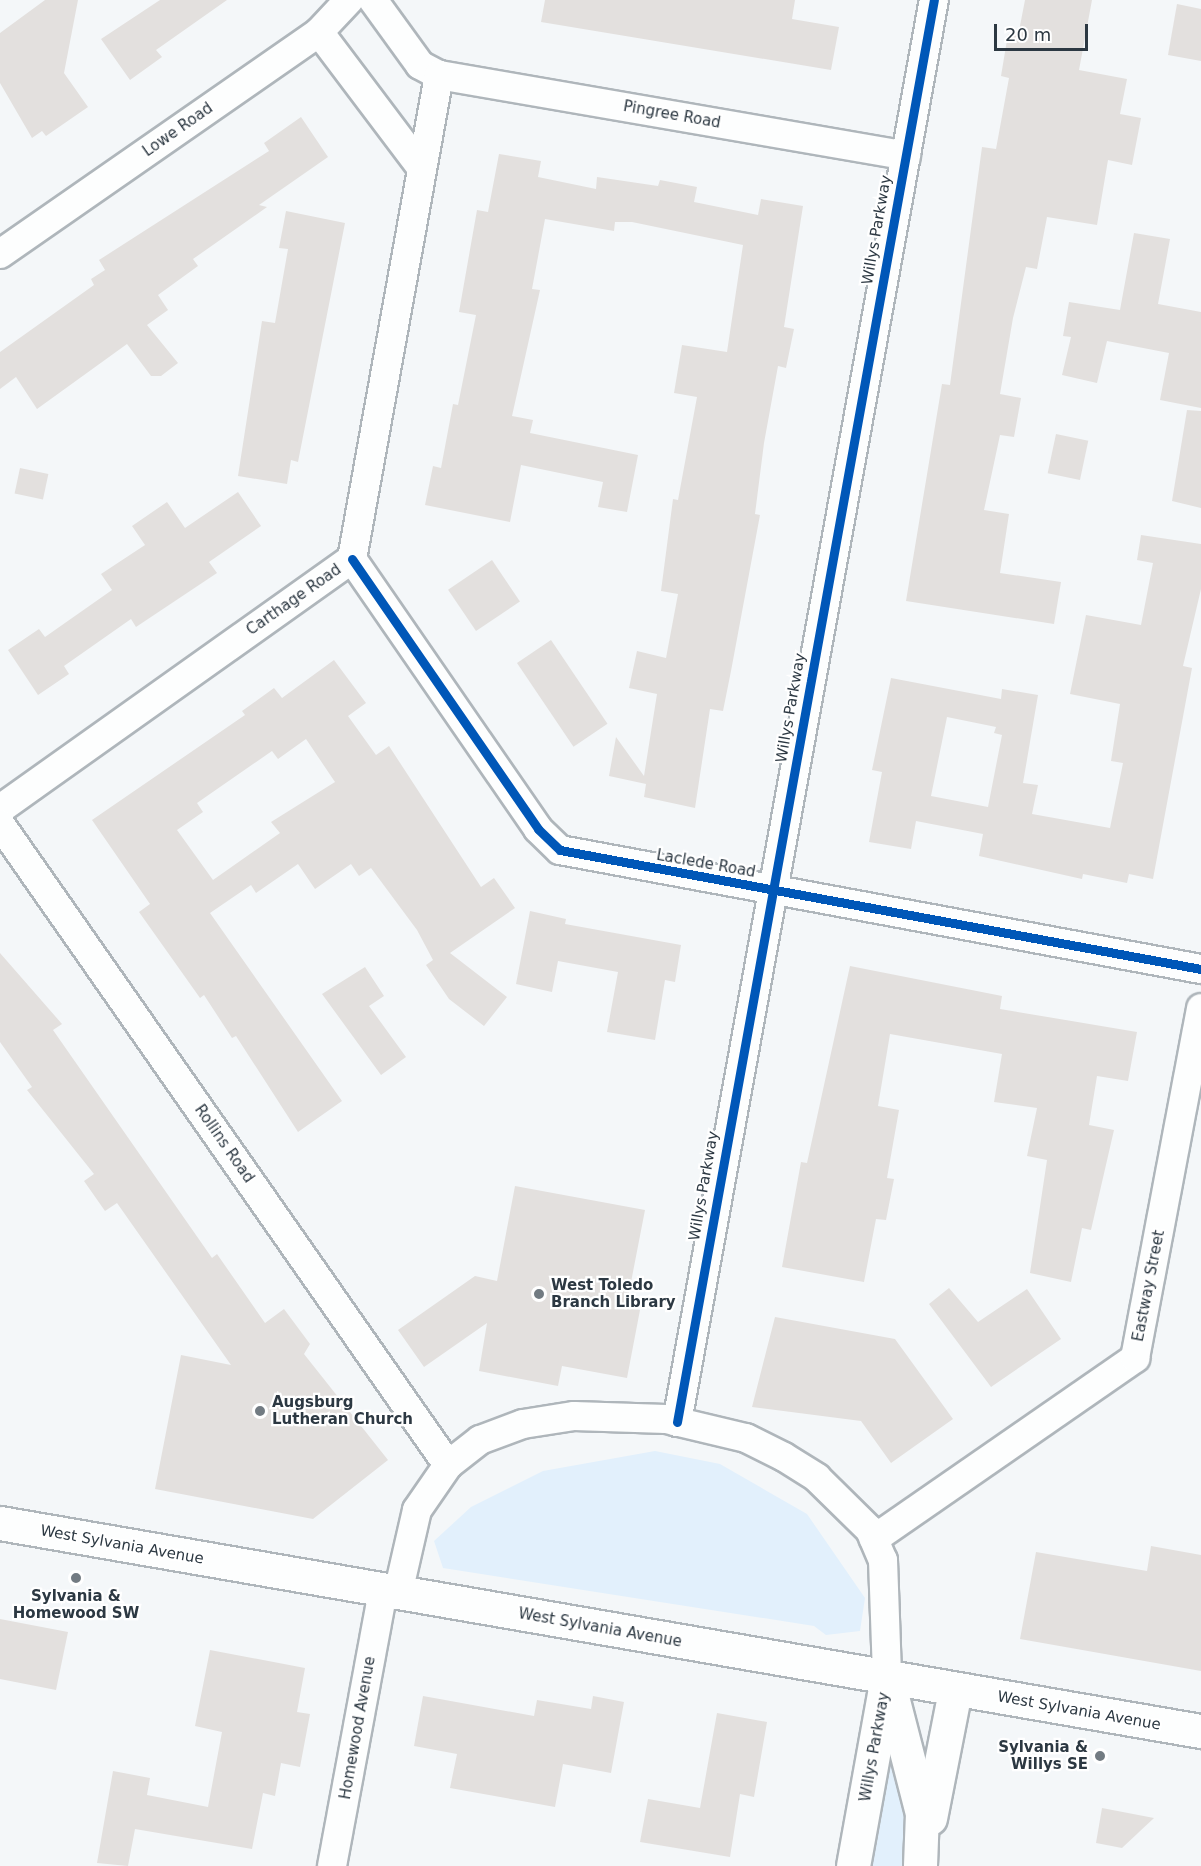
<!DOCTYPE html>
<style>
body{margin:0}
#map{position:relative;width:1201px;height:1866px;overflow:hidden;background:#f4f7f9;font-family:"DejaVu Sans",sans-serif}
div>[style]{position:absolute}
.green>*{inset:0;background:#e2f0fc}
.building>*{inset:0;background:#e3e0de;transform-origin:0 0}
.roads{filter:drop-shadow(2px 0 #afb6bb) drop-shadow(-2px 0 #afb6bb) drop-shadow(0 2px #afb6bb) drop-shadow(0 -2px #afb6bb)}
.street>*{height:28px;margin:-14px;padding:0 14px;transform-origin:14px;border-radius:14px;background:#fdfefe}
.secondary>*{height:33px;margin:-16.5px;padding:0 16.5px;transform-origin:16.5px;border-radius:16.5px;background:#fdfefe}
.cycleway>*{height:9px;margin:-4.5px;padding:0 4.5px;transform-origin:4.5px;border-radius:4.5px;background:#0057b8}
.dots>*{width:16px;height:16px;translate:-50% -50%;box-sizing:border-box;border:3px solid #fff;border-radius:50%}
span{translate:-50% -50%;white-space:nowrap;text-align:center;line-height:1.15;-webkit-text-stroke:4.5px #fff;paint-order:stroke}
.street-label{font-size:15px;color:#2c3842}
.poi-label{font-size:15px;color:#2c3842;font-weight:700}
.left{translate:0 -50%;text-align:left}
.right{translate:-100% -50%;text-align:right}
.scale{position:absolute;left:994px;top:24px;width:94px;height:27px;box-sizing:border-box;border:3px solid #2c3842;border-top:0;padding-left:8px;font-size:18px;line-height:21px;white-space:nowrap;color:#2c3842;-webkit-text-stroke:4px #fff;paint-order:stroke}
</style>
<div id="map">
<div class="green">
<div style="clip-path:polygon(655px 1451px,720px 1464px,807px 1514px,865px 1598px,860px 1631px,826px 1635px,814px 1626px,443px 1568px,434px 1541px,471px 1507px,543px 1471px)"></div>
<div style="clip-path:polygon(891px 1745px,907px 1798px,908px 1866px,868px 1866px)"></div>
</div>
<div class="building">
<div style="clip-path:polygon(45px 0,78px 0,64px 73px,88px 107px,46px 136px,42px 131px,32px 138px,0 83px,0 33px)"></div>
<div style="clip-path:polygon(160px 0,227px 0,156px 50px,162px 57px,130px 80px,101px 39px)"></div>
<div style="clip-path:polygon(545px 0,795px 0,792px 19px,839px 27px,831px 70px,541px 22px)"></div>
<div style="clip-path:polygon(1025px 0,1092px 0,1079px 70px,1127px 79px,1120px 114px,1141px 118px,1132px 165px,1108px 160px,1097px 225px,1047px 217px,1037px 269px,1026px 267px,1013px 318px,1000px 394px,1021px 398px,1014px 437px,1000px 435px,984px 510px,1009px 514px,1000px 573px,1061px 582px,1054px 624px,906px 601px,942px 384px,950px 385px,982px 147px,996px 149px,1009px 78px,1001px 76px,1008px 34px,1018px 36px)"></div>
<div style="clip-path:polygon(1177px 4px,1201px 9px,1201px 61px,1168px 55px)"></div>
<div style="clip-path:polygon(301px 117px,328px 157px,259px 205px,267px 207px,193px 259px,198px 266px,158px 295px,168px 310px,147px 325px,178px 363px,161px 376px,151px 376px,127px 344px,37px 409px,16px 377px,0 389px,0 352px,94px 285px,91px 279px,105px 270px,99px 260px,269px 151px,264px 143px)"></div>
<div style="clip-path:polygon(499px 154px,541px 161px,538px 177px,596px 189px,597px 177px,658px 186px,660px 180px,697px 187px,694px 202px,758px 215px,761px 199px,803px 206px,784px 327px,794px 329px,786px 368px,778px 366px,764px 443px,755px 514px,760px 515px,731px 671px,723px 711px,710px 709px,695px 808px,644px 797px,646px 784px,609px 776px,616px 737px,644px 776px,657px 694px,629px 688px,637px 651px,666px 658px,678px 594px,661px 591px,673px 499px,678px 500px,697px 397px,674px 393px,682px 345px,727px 352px,743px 245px,632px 222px,615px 222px,614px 231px,545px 219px,532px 289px,540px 290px,512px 416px,533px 420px,530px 433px,638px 455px,627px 512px,598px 507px,603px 482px,521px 465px,510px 522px,425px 505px,433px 466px,441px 468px,453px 404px,458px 405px,476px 315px,459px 312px,477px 210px,488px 212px)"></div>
<div style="clip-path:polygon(286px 211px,345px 223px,298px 462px,291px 460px,287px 484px,238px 476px,262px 321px,275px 323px,288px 249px,279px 248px)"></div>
<div style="clip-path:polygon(1134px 233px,1170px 239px,1158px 304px,1201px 312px,1201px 408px,1160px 400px,1169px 353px,1107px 341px,1097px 383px,1062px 375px,1071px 337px,1063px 336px,1069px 302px,1120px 310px)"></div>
<div style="clip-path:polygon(1187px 410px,1201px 411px,1201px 508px,1172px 501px)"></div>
<div style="left:1056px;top:434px;width:33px;height:40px;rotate:12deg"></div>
<div style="left:20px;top:468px;width:29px;height:26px;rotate:12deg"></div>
<div style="clip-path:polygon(238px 492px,261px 526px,209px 562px,217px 573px,136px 627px,131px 619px,64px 666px,69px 674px,38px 695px,8px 650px,39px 629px,45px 637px,112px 590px,101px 574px,145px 545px,132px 526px,167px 502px,185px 528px)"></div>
<div style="clip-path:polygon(evenodd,1141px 535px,1201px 544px,1201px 589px,1183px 666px,1192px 668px,1153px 879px,1129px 874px,1127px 883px,1083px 874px,1082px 879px,979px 856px,983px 834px,916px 821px,911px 849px,869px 842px,882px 772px,872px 770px,891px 678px,1001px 699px,1002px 689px,1038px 695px,1023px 783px,1038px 785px,1032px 814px,1110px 828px,1123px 763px,1111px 761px,1120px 704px,1070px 694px,1086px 615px,1141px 625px,1153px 563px,1137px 560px,1141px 535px,947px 717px,996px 727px,994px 733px,1002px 735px,988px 807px,931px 796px,947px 717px)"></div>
<div style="left:492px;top:560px;width:50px;height:53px;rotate:56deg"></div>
<div style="left:551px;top:640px;width:101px;height:41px;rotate:56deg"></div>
<div style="clip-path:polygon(evenodd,334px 660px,366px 703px,348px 716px,376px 755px,389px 746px,481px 887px,494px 878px,515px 908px,450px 953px,507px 997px,484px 1026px,449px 999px,426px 965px,433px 960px,417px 930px,371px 868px,359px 876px,351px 864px,315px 889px,298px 864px,256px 893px,251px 885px,210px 913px,342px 1101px,298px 1132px,236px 1036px,232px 1038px,204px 995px,200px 998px,139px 912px,150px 904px,92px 820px,245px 715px,242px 711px,274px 688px,282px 698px,334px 660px,306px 739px,335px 782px,271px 822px,280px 833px,213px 880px,177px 830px,203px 812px,197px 803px,272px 751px,278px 759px,306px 739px)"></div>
<div style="clip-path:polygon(530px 911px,566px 919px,565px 924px,681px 945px,675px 982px,665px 980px,655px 1040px,607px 1032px,618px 972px,558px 961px,552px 992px,516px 984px)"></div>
<div style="clip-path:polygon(0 953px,62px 1024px,53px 1030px,212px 1258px,217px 1254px,265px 1323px,284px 1309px,310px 1344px,304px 1354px,388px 1460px,313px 1519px,155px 1489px,181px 1355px,231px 1365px,117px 1203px,105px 1211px,84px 1181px,94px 1174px,27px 1090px,32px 1087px,0 1042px)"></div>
<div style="clip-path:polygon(850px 966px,1002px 996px,1000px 1009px,1137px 1032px,1128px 1081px,1097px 1076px,1089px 1125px,1114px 1130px,1091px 1230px,1082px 1228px,1071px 1282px,1030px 1273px,1047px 1160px,1027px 1156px,1037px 1108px,994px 1102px,1002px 1054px,890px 1034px,878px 1106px,899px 1110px,887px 1178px,894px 1179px,886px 1220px,876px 1219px,864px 1282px,782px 1267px,801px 1162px,807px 1163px)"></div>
<div style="clip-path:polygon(365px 967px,384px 996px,369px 1006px,406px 1057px,381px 1075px,322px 994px)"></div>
<div style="clip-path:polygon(515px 1186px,645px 1210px,626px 1308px,640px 1310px,627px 1378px,562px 1366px,558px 1386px,479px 1371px,487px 1323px,424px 1367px,398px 1330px,475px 1276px,497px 1281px)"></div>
<div style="clip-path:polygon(949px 1288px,978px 1322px,1027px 1289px,1061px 1339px,991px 1387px,929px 1304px)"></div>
<div style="clip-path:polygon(775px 1317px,895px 1339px,953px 1419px,891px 1463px,861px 1421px,752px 1407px)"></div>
<div style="clip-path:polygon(1151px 1546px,1201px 1555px,1201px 1671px,1020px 1639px,1036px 1552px,1147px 1571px)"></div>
<div style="clip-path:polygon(0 1619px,68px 1632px,56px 1690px,0 1679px)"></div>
<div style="clip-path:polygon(210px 1650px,305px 1668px,297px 1712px,310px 1714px,300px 1767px,281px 1763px,275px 1796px,263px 1793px,252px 1849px,135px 1829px,128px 1866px,97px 1863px,113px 1771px,150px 1778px,147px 1795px,208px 1807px,222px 1732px,195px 1726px)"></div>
<div style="clip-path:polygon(423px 1696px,534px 1716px,537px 1700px,591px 1709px,593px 1696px,624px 1702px,611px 1773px,563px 1764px,555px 1807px,450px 1788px,457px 1754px,414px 1746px)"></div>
<div style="clip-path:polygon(717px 1713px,767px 1722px,754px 1797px,740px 1794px,730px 1857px,640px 1842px,648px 1799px,700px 1808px)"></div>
<div style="clip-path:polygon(1102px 1808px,1154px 1818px,1122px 1848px,1096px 1843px)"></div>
</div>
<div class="roads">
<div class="street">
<div style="left:373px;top:0;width:80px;rotate:54.1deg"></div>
<div style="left:420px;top:65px;width:21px;rotate:28deg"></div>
<div style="left:439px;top:75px;width:474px;rotate:9.8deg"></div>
<div style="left:319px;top:32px;width:168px;rotate:53deg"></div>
<div style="left:0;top:254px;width:389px;rotate:-34.8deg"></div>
<div style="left:319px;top:32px;width:44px;rotate:-46.8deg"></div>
<div style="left:352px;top:559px;width:328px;rotate:55.4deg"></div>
<div style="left:538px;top:829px;width:30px;rotate:44deg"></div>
<div style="left:560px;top:850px;width:652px;rotate:10.52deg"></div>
<div style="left:0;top:809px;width:432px;rotate:-35.4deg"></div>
<div style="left:352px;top:559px;width:492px;rotate:-79.8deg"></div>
<div style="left:0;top:824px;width:782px;rotate:55.05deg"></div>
<div style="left:677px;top:1422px;width:1445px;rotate:-79.76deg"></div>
<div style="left:874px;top:1539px;width:318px;rotate:-34.7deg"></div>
<div style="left:1135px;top:1358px;width:356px;rotate:-79.3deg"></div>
<div style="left:398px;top:1593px;width:85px;rotate:-77.1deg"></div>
<div style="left:417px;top:1510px;width:55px;rotate:-55.4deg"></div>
<div style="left:448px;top:1465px;width:41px;rotate:-38deg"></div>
<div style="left:480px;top:1440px;width:46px;rotate:-20.4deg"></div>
<div style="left:523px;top:1424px;width:52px;rotate:-8.9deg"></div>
<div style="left:574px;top:1416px;width:92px;rotate:1.9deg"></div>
<div style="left:666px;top:1419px;width:82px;rotate:13.4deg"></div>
<div style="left:746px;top:1438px;width:42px;rotate:26.6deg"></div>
<div style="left:784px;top:1457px;width:39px;rotate:32deg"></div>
<div style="left:817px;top:1478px;width:74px;rotate:44.5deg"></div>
<div style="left:870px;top:1530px;width:33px;rotate:67deg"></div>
<div style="left:883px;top:1560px;width:117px;rotate:88deg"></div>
<div style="left:332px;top:1866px;width:281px;rotate:-79.5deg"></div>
</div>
<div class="secondary">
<div style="left:0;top:1523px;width:1219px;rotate:9.83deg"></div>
<div style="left:887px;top:1677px;width:140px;rotate:75.6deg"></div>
<div style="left:922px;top:1813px;width:53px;rotate:92.2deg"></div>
<div style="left:930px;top:1818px;width:130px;rotate:-78.9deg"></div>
<div style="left:853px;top:1866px;width:187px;rotate:-79.8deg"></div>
</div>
</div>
<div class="cycleway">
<div style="left:352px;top:559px;width:328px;rotate:55.4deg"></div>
<div style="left:538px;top:829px;width:30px;rotate:44deg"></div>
<div style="left:560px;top:850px;width:652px;rotate:10.52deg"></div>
<div style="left:677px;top:1422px;width:1445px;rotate:-79.76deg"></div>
</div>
<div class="dots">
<div style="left:539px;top:1294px;background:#727b82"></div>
<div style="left:260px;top:1411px;background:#727b82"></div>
<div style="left:76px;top:1578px;background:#727b82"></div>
<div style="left:1100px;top:1756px;background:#727b82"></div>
</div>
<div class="street-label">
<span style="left:672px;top:115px;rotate:10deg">Pingree Road</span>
<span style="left:178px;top:130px;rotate:-35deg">Lowe Road</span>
<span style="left:877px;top:230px;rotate:-80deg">Willys Parkway</span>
<span style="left:294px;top:600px;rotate:-35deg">Carthage Road</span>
<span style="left:791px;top:708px;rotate:-80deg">Willys Parkway</span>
<span style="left:706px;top:864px;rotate:10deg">Laclede Road</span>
<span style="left:224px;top:1144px;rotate:55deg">Rollins Road</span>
<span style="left:704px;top:1186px;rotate:-80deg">Willys Parkway</span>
<span style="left:1149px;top:1286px;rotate:-79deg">Eastway Street</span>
<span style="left:122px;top:1545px;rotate:10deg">West Sylvania Avenue</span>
<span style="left:600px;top:1628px;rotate:10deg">West Sylvania Avenue</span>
<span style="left:1079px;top:1711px;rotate:10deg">West Sylvania Avenue</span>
<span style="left:358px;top:1728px;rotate:-80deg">Homewood Avenue</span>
<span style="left:875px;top:1747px;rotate:-80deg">Willys Parkway</span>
</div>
<div class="poi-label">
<span class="left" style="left:551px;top:1294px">West Toledo<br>Branch Library</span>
<span class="left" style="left:272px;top:1411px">Augsburg<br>Lutheran Church</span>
<span style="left:76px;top:1605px">Sylvania &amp;<br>Homewood SW</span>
<span class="right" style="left:1088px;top:1756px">Sylvania &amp;<br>Willys SE</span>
</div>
<div class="scale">20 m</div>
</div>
